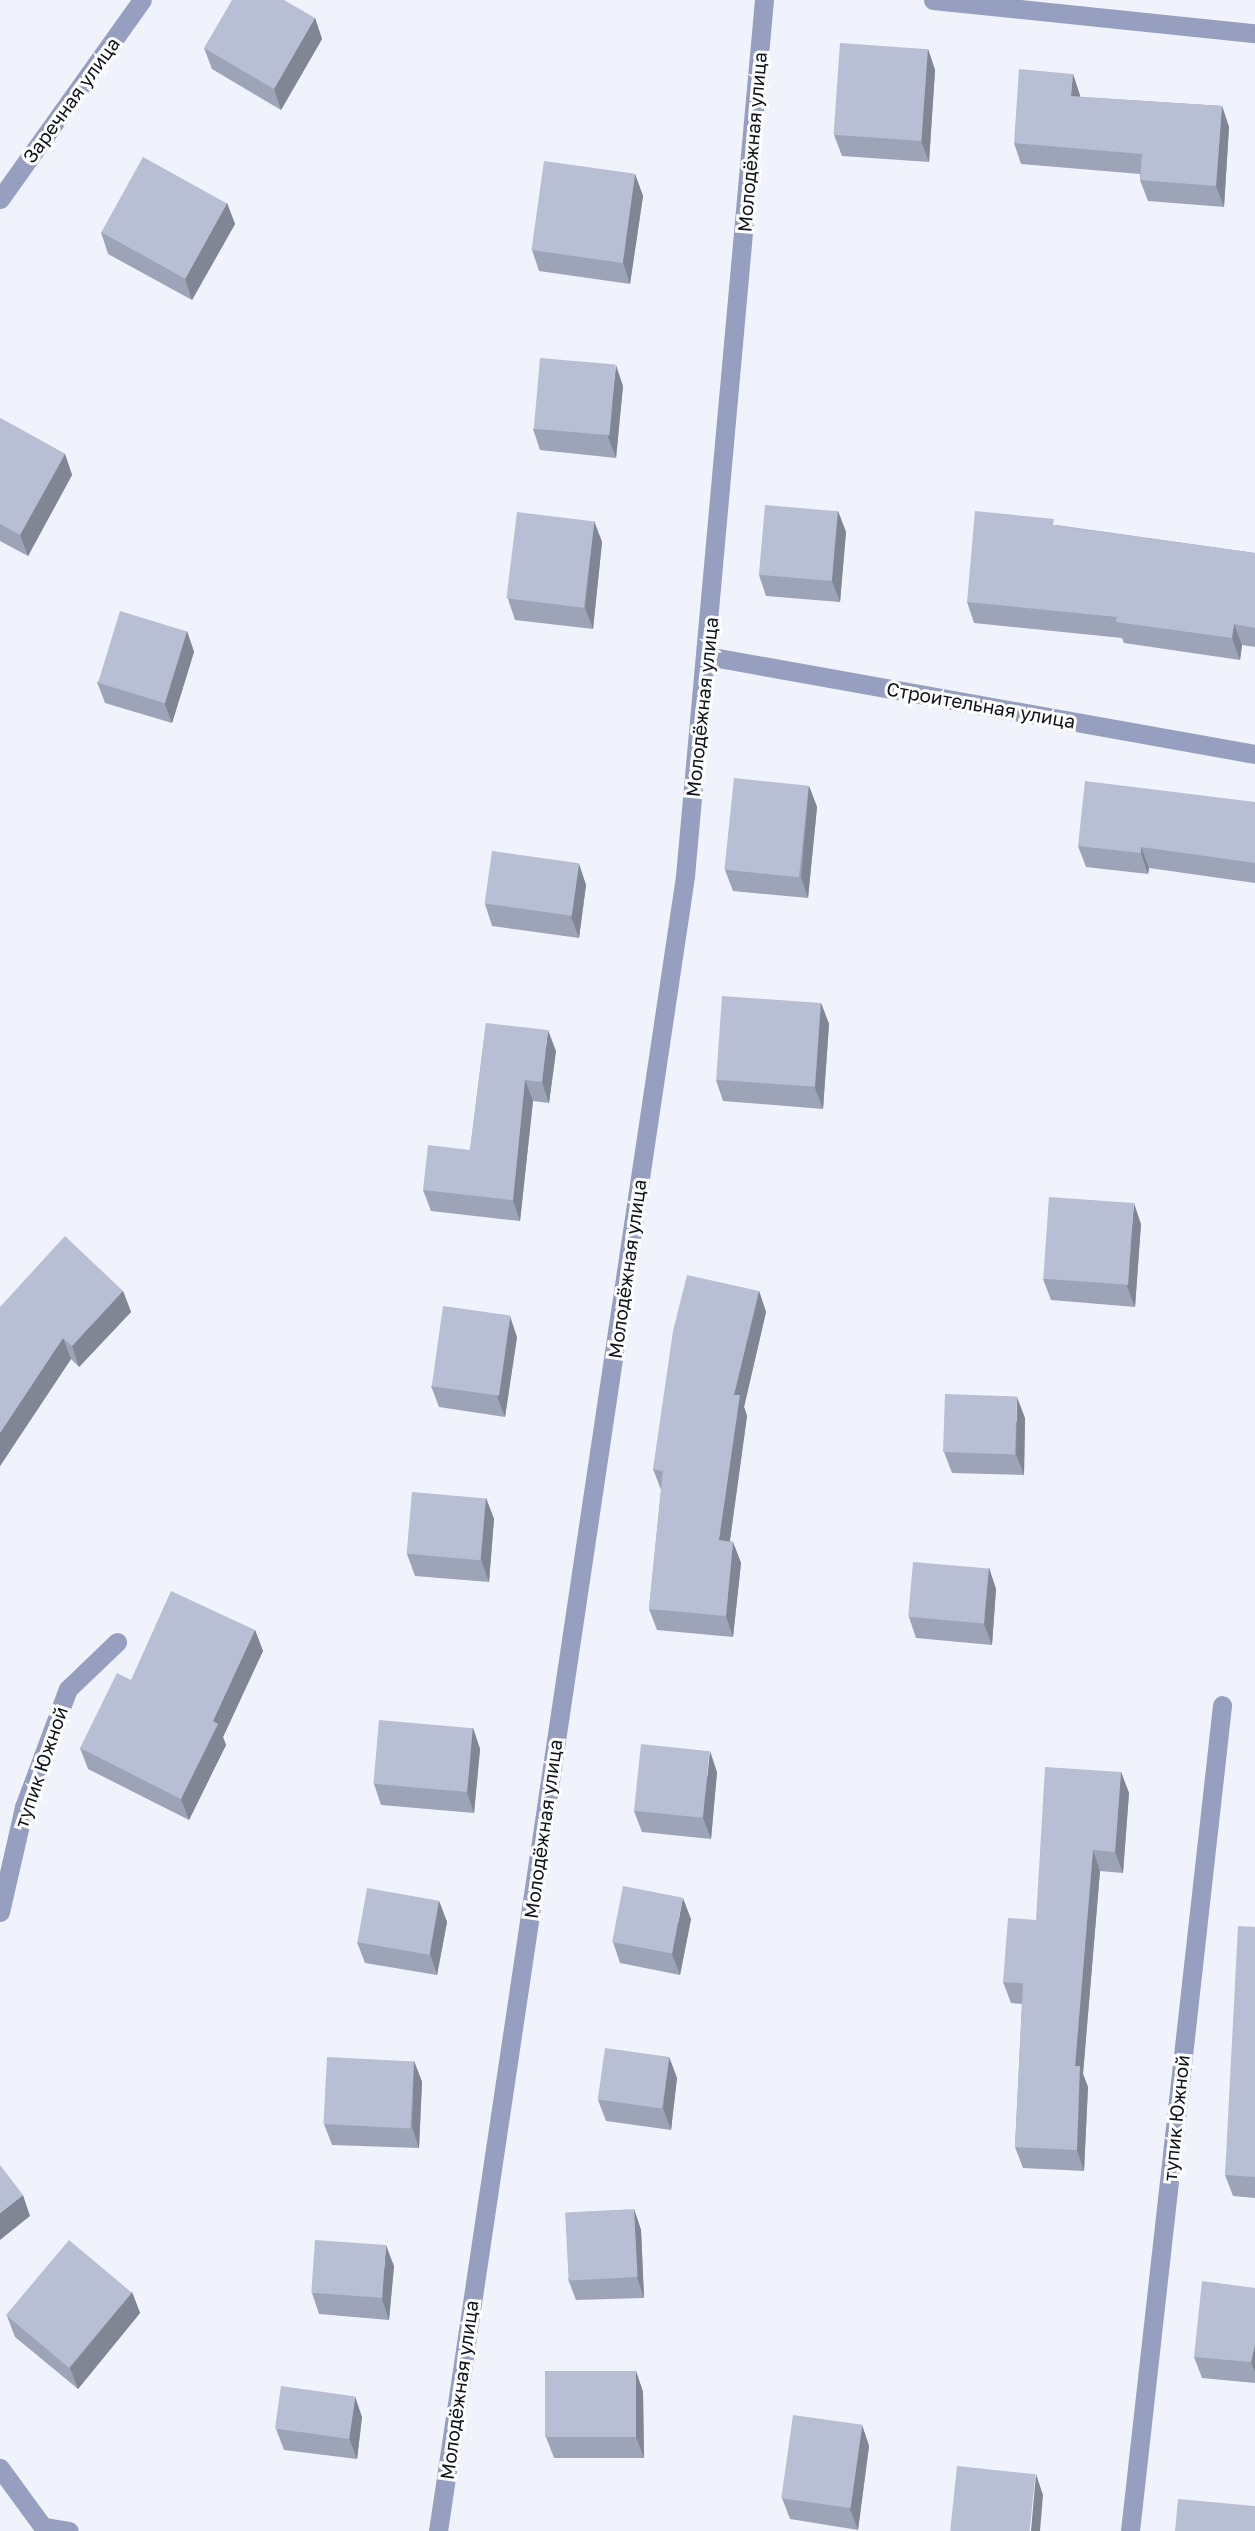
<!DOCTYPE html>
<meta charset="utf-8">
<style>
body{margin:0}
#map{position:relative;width:1255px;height:2531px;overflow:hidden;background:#f0f3fc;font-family:"Golos Text",sans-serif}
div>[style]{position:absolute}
.minor>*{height:19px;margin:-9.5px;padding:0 9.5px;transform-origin:9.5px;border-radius:9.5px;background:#969fbf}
.wall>*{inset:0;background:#9ea4b7}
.shaded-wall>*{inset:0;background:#818695}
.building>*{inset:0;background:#b8bfd5;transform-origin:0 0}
span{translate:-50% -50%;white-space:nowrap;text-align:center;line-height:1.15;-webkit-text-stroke:6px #fff;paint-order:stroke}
.street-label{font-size:19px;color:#11131b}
</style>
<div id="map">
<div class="minor">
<div style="left:933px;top:0;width:324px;rotate:5.9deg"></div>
<div style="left:0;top:199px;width:244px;rotate:-54.5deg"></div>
<div style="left:707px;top:656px;width:557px;rotate:10.14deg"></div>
<div style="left:0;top:1912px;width:108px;rotate:-77.1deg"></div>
<div style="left:24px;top:1807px;width:126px;rotate:-69.6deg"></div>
<div style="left:68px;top:1689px;width:68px;rotate:-43.8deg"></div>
<div style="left:0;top:2468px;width:78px;rotate:53.9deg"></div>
<div style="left:44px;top:2527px;width:25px;rotate:9deg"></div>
<div style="left:438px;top:2531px;width:1673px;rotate:-81.51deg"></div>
<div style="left:685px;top:876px;width:880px;rotate:-84.85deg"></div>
<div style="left:1130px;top:2531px;width:831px;rotate:-83.64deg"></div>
</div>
<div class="wall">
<div style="clip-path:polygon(315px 18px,322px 39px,281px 110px,212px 69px,204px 48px)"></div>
<div style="clip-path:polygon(928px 49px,935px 70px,929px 162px,842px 156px,834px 135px)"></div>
<div style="clip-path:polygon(1073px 74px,1080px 97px,1222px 106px,1229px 127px,1224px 207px,1148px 201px,1140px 180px,1140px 174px,1021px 164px,1014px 143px)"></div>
<div style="clip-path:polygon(635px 174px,643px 196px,630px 284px,539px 271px,532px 250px)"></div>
<div style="clip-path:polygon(227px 203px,235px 224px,192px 300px,108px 254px,101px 232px)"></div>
<div style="clip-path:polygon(623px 386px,616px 458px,540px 450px,533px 429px)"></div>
<div style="clip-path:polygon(0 418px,65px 454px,72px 475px,28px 556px,0 541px)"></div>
<div style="clip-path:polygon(838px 511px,846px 532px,840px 602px,766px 596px,759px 575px)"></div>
<div style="clip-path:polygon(594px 521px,602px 542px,593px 629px,515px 620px,508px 599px)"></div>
<div style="clip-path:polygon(1056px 525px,1255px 553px,1255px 647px,1242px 645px,1240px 660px,1124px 643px,1122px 638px,974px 623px,967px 602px)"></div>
<div style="clip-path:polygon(187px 631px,194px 652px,172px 723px,105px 703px,97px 682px)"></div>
<div style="clip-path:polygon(809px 786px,817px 807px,808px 898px,733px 891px,725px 870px)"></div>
<div style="clip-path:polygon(1255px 802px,1255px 883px,1149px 868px,1148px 874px,1086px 867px,1078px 846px)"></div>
<div style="clip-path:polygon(579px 864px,586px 885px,579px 938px,492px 926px,485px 904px)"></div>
<div style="clip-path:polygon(821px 1003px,829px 1024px,823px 1109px,723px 1101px,716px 1080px)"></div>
<div style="clip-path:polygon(486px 1023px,556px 1051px,549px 1103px,533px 1101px,520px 1221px,431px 1211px,423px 1190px,470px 1150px)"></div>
<div style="clip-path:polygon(1141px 1224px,1135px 1307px,1051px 1300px,1043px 1279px)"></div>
<div style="clip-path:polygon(123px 1291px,131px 1312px,79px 1367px,71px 1359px,0 1466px,0 1307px)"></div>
<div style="clip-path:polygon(759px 1291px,766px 1312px,744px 1407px,747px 1416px,730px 1541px,733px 1542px,741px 1563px,733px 1637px,657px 1630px,649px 1609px,661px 1490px,653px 1469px)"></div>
<div style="clip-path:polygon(517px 1337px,505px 1417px,439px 1407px,431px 1386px)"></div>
<div style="clip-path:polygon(1025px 1418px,1024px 1475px,952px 1473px,944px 1452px)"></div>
<div style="clip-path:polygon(486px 1498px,494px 1519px,489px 1582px,415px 1576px,407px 1554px)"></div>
<div style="clip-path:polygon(989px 1568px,996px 1589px,992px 1645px,916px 1638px,909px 1617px)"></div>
<div style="clip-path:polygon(255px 1630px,263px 1651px,223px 1737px,226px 1745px,189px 1820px,88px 1769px,80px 1748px,131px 1680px)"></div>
<div style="clip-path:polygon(473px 1728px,480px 1749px,474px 1813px,381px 1805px,374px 1784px)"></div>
<div style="clip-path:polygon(717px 1772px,711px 1839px,642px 1832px,634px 1811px)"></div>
<div style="clip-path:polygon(1121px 1772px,1129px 1793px,1123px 1873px,1100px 1871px,1083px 2074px,1088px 2087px,1084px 2171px,1023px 2168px,1015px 2147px,1022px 2004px,1011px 2003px,1003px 1982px,1036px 1920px)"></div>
<div style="clip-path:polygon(439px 1901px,447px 1922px,437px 1975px,365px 1963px,357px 1942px)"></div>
<div style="clip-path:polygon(691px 1919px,680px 1975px,620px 1963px,613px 1942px)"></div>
<div style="clip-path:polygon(1255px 1927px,1255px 2198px,1233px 2196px,1225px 2175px)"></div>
<div style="clip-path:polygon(669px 2057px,677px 2078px,671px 2130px,606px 2121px,598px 2100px)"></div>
<div style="clip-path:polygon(414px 2061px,422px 2082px,419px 2148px,332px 2145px,324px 2124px)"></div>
<div style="clip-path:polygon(634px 2209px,641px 2230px,644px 2298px,576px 2300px,568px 2279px)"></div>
<div style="clip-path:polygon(394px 2266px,389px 2320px,319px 2314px,312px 2293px)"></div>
<div style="clip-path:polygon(1255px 2288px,1255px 2383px,1202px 2378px,1194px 2357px)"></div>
<div style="clip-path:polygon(132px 2292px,140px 2313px,78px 2389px,15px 2337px,7px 2316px)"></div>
<div style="clip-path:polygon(636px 2371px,643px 2392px,644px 2458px,554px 2458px,546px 2437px)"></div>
<div style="clip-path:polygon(362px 2417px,357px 2459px,284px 2450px,276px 2429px)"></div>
<div style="clip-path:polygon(862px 2425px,869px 2446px,858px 2530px,790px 2519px,782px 2498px)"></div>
</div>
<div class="shaded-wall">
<div style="clip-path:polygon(315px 18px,322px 39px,281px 110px,274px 89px)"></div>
<div style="clip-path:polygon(928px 49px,935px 70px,929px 162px,921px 141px)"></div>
<div style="clip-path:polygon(1073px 74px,1080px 95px,1079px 117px,1071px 96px)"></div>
<div style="clip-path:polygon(1222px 106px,1229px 127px,1224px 207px,1216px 186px)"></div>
<div style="clip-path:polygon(635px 174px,643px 196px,630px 284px,623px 263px)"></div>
<div style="clip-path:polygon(227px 203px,235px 224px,192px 300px,185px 279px)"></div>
<div style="clip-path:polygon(616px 365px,623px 386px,616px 458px,608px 437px)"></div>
<div style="clip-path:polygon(65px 454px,72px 475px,28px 556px,20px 535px)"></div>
<div style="clip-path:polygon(838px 511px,846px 532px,840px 602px,832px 581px)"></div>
<div style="clip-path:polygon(594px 521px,602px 542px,593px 629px,585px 608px)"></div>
<div style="clip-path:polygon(1234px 624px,1242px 645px,1240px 660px,1232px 638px)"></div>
<div style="clip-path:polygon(187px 631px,194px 652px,172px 723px,164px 702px)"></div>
<div style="clip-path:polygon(809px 786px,817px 807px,808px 898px,801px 877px)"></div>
<div style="clip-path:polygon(1141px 847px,1149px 868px,1148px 874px,1141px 853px)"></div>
<div style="clip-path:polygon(579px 864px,586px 885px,579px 938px,571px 917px)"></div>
<div style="clip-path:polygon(821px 1003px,829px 1024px,823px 1109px,815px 1088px)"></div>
<div style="clip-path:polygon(548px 1030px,556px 1051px,549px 1103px,542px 1082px)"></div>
<div style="clip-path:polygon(525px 1080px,533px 1101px,520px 1221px,513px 1200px)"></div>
<div style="clip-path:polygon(1134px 1203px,1141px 1224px,1135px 1307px,1127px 1286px)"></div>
<div style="clip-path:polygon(123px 1291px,131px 1312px,79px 1367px,72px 1346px)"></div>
<div style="clip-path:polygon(759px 1291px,766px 1312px,744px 1407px,747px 1416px,727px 1561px,719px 1540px,734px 1395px)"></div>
<div style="clip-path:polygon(510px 1316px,517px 1337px,505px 1417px,497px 1396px)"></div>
<div style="clip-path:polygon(63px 1338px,71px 1359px,0 1466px,0 1433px)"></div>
<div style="clip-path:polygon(1017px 1397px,1025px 1418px,1024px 1475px,1016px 1454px)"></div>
<div style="clip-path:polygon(486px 1498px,494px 1519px,489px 1582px,481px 1560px)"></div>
<div style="clip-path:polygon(733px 1542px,741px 1563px,733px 1637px,726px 1616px)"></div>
<div style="clip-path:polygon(989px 1568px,996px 1589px,992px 1645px,984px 1624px)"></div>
<div style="clip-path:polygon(255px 1630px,263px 1651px,223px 1737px,226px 1745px,189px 1820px,181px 1799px,213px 1721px)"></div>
<div style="clip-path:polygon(473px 1728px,480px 1749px,474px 1813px,467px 1792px)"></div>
<div style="clip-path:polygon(710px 1751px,717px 1772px,711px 1839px,703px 1818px)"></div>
<div style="clip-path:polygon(1121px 1772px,1129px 1793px,1123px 1873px,1115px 1852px)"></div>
<div style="clip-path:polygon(1093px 1850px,1100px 1871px,1083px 2074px,1088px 2087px,1084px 2171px,1077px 2150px,1075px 2066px)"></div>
<div style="clip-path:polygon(683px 1898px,691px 1919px,680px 1975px,672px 1954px)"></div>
<div style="clip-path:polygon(439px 1901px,447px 1922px,437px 1975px,430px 1954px)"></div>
<div style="clip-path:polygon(669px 2057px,677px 2078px,671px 2130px,663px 2108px)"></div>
<div style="clip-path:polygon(414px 2061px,422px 2082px,419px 2148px,412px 2127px)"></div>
<div style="clip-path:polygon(23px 2195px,30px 2216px,0 2240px,0 2213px)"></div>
<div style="clip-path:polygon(634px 2209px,641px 2230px,644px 2298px,637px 2277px)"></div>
<div style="clip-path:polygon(386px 2245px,394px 2266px,389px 2320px,382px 2299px)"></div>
<div style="clip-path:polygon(132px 2292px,140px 2313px,78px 2389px,70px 2368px)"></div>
<div style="clip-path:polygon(1255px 2345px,1255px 2372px,1251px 2362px)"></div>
<div style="clip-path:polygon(636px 2371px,643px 2392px,644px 2458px,636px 2437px)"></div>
<div style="clip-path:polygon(355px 2396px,362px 2417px,357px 2459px,349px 2438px)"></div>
<div style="clip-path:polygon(862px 2425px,869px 2446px,858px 2530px,850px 2509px)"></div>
<div style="clip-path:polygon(1036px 2474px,1043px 2495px,1040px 2531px,1031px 2531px)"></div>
</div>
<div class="building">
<div style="clip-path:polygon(232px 0,284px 0,315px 18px,274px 89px,204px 48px)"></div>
<div style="left:840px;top:43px;width:88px;height:92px;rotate:4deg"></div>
<div style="clip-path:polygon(1019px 69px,1073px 74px,1071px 96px,1222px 106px,1216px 186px,1140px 180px,1142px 154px,1014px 143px)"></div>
<div style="left:143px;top:157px;width:96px;height:86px;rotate:29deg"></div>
<div style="left:544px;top:161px;width:92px;height:90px;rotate:8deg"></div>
<div style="left:540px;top:358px;width:76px;height:71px;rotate:5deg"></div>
<div style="clip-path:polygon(0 418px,65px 454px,20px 535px,0 524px)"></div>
<div style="left:765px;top:505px;width:73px;height:70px;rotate:5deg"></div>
<div style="clip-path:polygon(975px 511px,1054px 519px,1053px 525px,1255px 553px,1255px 628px,1234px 624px,1232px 638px,1116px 622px,1117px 617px,967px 602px)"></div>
<div style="left:517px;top:512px;width:78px;height:87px;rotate:7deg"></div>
<div style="left:120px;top:611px;width:70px;height:75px;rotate:17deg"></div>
<div style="left:734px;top:778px;width:75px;height:92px;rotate:6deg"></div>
<div style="clip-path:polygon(1085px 781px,1255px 802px,1255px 863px,1141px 847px,1141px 853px,1078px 846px)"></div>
<div style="left:492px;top:851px;width:88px;height:53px;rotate:8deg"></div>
<div style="left:722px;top:996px;width:99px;height:84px;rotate:4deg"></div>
<div style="clip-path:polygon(486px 1023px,548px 1030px,542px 1082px,525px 1080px,513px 1200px,423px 1190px,428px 1145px,470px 1150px)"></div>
<div style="left:1049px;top:1197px;width:85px;height:82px;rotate:4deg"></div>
<div style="clip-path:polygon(65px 1236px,123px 1291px,72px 1346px,63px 1338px,0 1433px,0 1307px)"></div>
<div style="clip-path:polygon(687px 1275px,759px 1291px,734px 1395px,740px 1395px,719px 1540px,733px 1542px,726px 1616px,649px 1609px,663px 1471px,653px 1469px,673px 1331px)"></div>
<div style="left:443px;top:1306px;width:68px;height:81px;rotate:8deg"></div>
<div style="left:945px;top:1394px;width:72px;height:58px;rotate:2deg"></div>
<div style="left:412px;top:1492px;width:74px;height:62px;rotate:5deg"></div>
<div style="left:913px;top:1562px;width:76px;height:55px;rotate:5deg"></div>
<div style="clip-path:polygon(171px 1591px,255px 1630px,213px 1721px,218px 1724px,181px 1799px,80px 1748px,117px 1673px,131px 1680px)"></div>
<div style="left:379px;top:1720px;width:94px;height:64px;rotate:5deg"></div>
<div style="left:641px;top:1744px;width:69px;height:67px;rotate:6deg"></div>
<div style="clip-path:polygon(1045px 1767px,1121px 1772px,1115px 1852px,1093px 1850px,1075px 2066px,1080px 2066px,1077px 2150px,1015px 2147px,1023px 1983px,1003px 1982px,1008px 1918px,1036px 1920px)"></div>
<div style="left:623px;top:1886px;width:61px;height:57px;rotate:11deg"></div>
<div style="left:367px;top:1888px;width:73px;height:55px;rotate:10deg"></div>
<div style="clip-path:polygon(1238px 1926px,1255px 1927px,1255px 2177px,1225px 2175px)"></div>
<div style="left:605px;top:2048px;width:65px;height:52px;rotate:8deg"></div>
<div style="left:327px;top:2057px;width:87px;height:67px;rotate:3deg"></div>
<div style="clip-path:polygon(0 2165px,23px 2195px,0 2213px)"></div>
<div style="left:634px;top:2209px;width:68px;height:69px;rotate:87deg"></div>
<div style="left:69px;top:2240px;width:82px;height:98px;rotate:40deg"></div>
<div style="left:315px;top:2240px;width:71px;height:53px;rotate:4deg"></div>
<div style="clip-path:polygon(1202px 2281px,1255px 2288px,1255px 2345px,1251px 2362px,1194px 2357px)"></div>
<div style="left:545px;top:2371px;width:91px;height:66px"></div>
<div style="left:281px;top:2386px;width:75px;height:43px;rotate:8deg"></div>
<div style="left:793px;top:2415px;width:70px;height:84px;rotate:8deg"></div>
<div style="left:957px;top:2466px;width:79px;height:65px;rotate:6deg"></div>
<div style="clip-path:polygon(1178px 2499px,1255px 2506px,1255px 2531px,1175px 2531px)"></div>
</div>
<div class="street-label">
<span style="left:71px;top:100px;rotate:-54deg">Заречная улица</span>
<span style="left:752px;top:142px;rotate:-85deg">Молодёжная улица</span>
<span style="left:981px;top:705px;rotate:10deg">Строительная улица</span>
<span style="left:702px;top:707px;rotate:-84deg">Молодёжная улица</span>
<span style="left:627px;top:1269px;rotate:-82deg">Молодёжная улица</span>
<span style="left:41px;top:1767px;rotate:-71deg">тупик Южной</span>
<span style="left:543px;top:1829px;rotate:-82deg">Молодёжная улица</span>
<span style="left:1176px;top:2118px;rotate:-84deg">тупик Южной</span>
<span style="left:459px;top:2390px;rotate:-82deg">Молодёжная улица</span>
</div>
</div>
